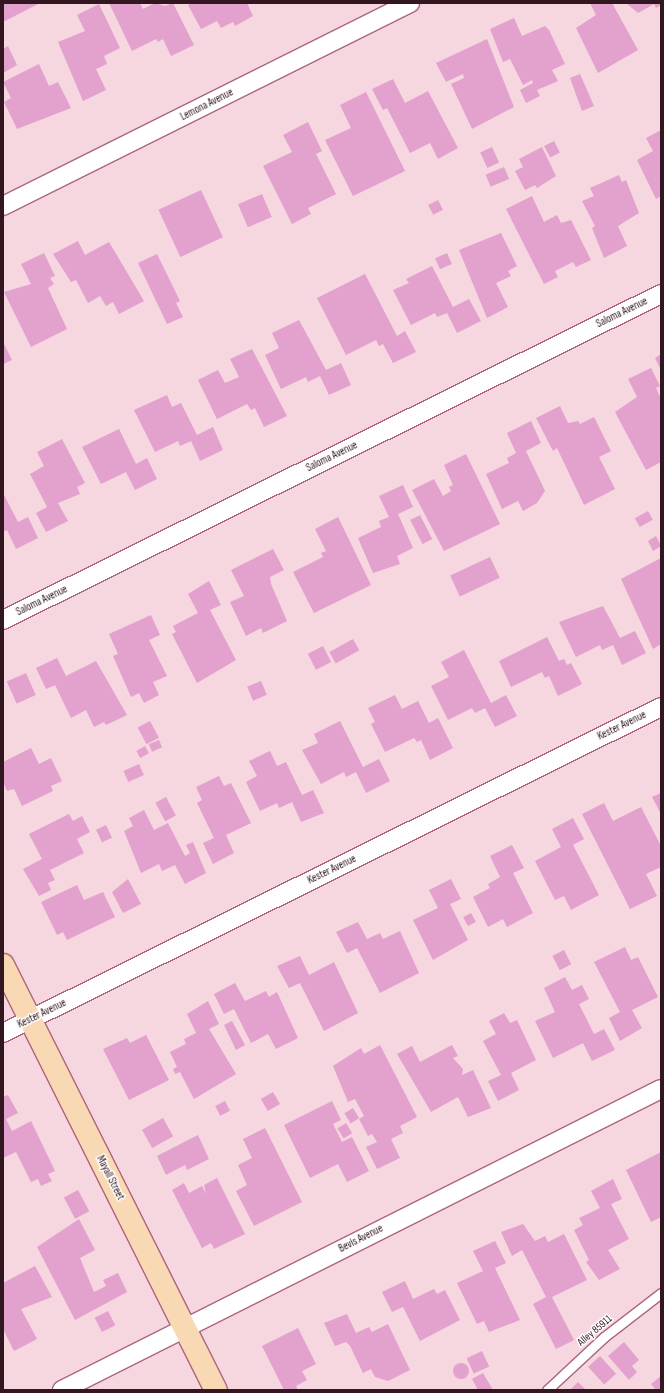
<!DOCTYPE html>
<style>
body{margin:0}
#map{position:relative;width:664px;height:1393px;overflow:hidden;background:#f6d6df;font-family:"Sofia Sans Condensed",sans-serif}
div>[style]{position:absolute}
.building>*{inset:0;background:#e3a1ce;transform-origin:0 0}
.round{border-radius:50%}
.roads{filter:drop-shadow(1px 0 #ad657d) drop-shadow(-1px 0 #ad657d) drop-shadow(0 1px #ad657d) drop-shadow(0 -1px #ad657d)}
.lane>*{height:9px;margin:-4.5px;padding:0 4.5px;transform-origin:4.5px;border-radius:4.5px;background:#fff}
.street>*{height:18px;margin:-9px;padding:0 9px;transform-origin:9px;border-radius:9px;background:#fff}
.secondary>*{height:22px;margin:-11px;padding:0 11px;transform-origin:11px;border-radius:11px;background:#f8d9b4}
span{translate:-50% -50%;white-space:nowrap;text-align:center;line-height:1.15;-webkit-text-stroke:3px #fff;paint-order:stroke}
.street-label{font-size:11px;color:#321620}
.frame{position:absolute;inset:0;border:4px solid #321620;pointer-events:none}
</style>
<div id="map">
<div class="building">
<div style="clip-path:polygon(3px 3px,40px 3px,3px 22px)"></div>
<div style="clip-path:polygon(109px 3px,140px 3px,143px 9px,155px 3px,165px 6px,173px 3px,194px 45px,171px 56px,163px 39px,158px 42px,156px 39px,132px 51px)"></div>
<div style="clip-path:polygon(192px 3px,247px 3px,253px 16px,235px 26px,233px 22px,221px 28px,217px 21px,201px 29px,188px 5px)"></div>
<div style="clip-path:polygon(590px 3px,612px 3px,638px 50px,598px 73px,576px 28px,596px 15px)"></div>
<div style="clip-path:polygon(626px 3px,661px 3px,661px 5px,656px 8px,654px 4px,638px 13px)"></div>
<div style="clip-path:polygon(99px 4px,120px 48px,104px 56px,107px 64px,96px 69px,106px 90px,83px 101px,58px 42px,85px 31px,77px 15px)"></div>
<div style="clip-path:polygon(514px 18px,522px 36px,545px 26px,549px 30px,565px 64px,552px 70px,558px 81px,537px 90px,540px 96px,526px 103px,520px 90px,533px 83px,532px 80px,523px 85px,510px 59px,503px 62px,490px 29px)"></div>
<div style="clip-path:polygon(487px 39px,514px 107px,472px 129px,451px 84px,464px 78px,463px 74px,446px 82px,436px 63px)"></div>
<div style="clip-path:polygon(8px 46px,17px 65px,3px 73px,3px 49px)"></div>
<div style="clip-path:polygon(39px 64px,49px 86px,58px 82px,71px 108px,17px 129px,4px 102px,11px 98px,3px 82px)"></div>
<div style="clip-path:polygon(580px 74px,594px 106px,582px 111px,570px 78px)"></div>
<div style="clip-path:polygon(393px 79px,405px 103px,428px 91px,458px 148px,438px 159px,430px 143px,410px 153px,387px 108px,383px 110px,372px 89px)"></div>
<div style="clip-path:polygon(366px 92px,405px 171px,353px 196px,325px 140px,351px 128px,340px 105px)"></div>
<div style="clip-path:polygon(308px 122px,322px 151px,316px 154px,336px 194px,308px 208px,311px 214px,292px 224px,263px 166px,292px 152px,283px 135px)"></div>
<div style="clip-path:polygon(661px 130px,661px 196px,656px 199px,637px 160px,653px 151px,646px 138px)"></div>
<div style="left:554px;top:141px;width:13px;height:11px;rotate:63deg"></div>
<div style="left:492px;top:147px;width:17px;height:13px;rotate:65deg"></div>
<div style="clip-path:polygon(542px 147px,556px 176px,537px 188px,535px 185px,525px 190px,515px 171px,523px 167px,519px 159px)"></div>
<div style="left:504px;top:167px;width:13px;height:20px;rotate:67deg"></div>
<div style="clip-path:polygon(619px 175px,622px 182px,626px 180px,639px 213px,618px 226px,627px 246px,604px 258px,592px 228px,595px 226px,582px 201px,594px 196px,590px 188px)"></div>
<div style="left:201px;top:190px;width:52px;height:47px;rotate:65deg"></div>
<div style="left:262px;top:194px;width:25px;height:26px;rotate:67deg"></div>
<div style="clip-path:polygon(532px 196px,544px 222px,557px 215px,561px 223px,571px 220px,591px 260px,576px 267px,573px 262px,555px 271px,558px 277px,544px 284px,506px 209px)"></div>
<div style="left:438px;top:200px;width:11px;height:11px;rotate:63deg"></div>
<div style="clip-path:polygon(501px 233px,517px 266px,508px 271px,511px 276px,496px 283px,508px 307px,487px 318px,459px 250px)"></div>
<div style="clip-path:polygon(78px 241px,85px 255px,109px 242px,144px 301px,119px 314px,113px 302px,106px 306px,100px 296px,88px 303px,76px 280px,71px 282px,53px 254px)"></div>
<div style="clip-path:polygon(44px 253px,55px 276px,50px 278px,54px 284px,48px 288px,67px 329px,31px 347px,4px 292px,31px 284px,21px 264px)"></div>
<div style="left:447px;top:253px;width:12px;height:13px;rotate:66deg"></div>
<div style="clip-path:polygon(157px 254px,180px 301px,176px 303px,183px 317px,167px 324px,138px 263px)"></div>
<div style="clip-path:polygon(432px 266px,453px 307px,469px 299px,481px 321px,457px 333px,447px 313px,437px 317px,435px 313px,411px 325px,393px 290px,409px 283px,406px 279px)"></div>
<div style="clip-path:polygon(365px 274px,397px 336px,405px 331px,416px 352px,393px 363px,383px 344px,379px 346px,376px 340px,346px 355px,317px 298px)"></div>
<div style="clip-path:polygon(299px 320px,326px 370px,341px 363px,351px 385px,329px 395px,320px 376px,308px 382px,306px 377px,281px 389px,265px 355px,279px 348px,272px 333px)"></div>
<div style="clip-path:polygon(3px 342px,12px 360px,3px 364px)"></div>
<div style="clip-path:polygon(252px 349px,287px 416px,264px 427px,255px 408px,251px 410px,247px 404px,217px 419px,198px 380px,218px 370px,225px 383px,239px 377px,230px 359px)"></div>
<div style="clip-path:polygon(661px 354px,661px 370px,655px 358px)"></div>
<div style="clip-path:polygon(651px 368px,660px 386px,656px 388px,661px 399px,661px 462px,646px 470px,615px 412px,637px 397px,628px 379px)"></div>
<div style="clip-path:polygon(167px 395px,172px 407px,181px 403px,197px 435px,213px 427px,223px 450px,200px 461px,191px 441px,180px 446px,178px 441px,155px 452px,134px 410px)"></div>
<div style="clip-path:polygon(560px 406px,568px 423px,578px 421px,580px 424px,594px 417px,611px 451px,599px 457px,615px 489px,584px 505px,557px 448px,553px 451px,536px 418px)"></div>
<div style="clip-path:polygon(531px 421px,541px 443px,526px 451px,545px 491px,537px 503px,523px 511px,518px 501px,502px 509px,486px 474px,509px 463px,507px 458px,516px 453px,507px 433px)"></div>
<div style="clip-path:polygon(119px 429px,136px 464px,147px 458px,157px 479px,135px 490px,126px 472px,101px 484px,82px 447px)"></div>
<div style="clip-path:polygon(62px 439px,85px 483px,77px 487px,80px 494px,58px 503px,68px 521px,46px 532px,36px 513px,47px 507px,30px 474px,44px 466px,37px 452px)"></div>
<div style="clip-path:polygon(466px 454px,500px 524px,444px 551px,412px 490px,434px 479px,443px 496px,451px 491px,449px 487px,453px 485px,444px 465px)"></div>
<div style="clip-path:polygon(403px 485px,413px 507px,398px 514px,413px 548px,397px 556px,400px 564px,373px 573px,358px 538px,381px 527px,379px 521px,389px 517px,379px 496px)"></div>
<div style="clip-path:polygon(3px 493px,18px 522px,28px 517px,38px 538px,16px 549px,7px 530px,3px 532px)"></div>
<div style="left:648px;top:511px;width:10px;height:15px;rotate:61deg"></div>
<div style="left:420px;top:515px;width:27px;height:11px;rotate:63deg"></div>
<div style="clip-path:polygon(338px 517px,371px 585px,314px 613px,293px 572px,323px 557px,321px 553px,326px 551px,315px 529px)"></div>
<div style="clip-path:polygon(656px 536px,661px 546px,653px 551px,648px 541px)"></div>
<div style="clip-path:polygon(273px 549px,284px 570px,270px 577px,271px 584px,287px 621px,263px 633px,261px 628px,246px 636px,230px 602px,244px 596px,231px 570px)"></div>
<div style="left:490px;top:557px;width:23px;height:44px;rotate:65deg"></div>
<div style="clip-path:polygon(661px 558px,661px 644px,653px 649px,621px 579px)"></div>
<div style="clip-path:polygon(209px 581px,221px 605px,210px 610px,236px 660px,197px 683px,172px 634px,176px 632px,173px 626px,198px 613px,188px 594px)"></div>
<div style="clip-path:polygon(603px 606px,620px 638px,635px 631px,646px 653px,622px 665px,613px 645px,602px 650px,600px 645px,576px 657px,559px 622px)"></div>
<div style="clip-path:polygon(151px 615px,160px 635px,149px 640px,167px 676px,153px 682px,159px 695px,144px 703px,139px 693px,131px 697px,113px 656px,118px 654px,109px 634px)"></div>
<div style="clip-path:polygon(547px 637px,559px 661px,564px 659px,567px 665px,571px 663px,582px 684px,558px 696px,549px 676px,545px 678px,542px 672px,511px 687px,499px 661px)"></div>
<div style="left:353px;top:639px;width:13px;height:27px;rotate:61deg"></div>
<div style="left:323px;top:646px;width:18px;height:17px;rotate:63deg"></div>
<div style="clip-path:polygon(464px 650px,491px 703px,506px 695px,517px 716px,495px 727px,485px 708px,475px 713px,472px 708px,448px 720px,431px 686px,449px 677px,441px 662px)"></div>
<div style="clip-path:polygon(57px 658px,66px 676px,96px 661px,127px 715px,106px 725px,104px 722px,94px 727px,86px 710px,71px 718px,55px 685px,46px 689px,36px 668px)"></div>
<div style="left:26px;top:673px;width:24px;height:21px;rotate:66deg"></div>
<div style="left:261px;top:681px;width:15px;height:15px;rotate:67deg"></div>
<div style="clip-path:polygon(395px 695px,402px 709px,418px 701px,429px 723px,438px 718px,453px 748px,430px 760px,421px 740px,417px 742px,414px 738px,385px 752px,371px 724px,375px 722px,368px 708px)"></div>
<div style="left:150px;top:721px;width:19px;height:14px;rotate:62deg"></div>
<div style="clip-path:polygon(340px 721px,363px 767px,379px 759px,390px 781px,366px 793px,356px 772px,346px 777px,344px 772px,321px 784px,302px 750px,318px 743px,314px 734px)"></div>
<div style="left:159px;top:740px;width:8px;height:11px;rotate:67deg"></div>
<div style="left:145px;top:746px;width:8px;height:10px;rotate:60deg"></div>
<div style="clip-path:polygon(31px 748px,39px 764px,51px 758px,62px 781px,51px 786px,53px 791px,22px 806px,14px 789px,7px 791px,3px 782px,3px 762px)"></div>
<div style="clip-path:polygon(270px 751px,277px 766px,286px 762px,302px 795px,313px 790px,324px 813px,301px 822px,292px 802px,279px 808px,277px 803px,260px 811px,246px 782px,257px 776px,249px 761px)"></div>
<div style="left:139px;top:764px;width:12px;height:17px;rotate:66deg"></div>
<div style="clip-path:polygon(219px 776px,224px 786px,231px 783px,251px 823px,226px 835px,234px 853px,213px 864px,203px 843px,214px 838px,197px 803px,202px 800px,196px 787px)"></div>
<div style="clip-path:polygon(661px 793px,661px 814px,652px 797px)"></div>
<div style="left:166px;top:797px;width:21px;height:12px;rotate:62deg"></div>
<div style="clip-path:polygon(604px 803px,613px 821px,641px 807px,661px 846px,661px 867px,646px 874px,657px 896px,630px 909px,582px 814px)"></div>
<div style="clip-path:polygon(144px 810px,154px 830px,168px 823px,185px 856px,190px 853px,186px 845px,193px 842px,206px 873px,185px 884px,175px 865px,162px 871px,159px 864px,141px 873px,124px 831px,133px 826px,129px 818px)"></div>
<div style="clip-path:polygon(69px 814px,73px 821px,82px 816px,90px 832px,77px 839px,84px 853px,50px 870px,55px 880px,48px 883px,51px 890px,39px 896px,23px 869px,42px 859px,29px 834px)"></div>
<div style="clip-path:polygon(573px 818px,584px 839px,573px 845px,599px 895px,571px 910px,564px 896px,555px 900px,535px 861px,561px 847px,552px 829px)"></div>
<div style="left:106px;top:825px;width:14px;height:11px;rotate:65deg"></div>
<div style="clip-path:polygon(512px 845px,524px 868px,513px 873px,533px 913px,507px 927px,503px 919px,488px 927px,473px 897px,490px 888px,488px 884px,500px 877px,490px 856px)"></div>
<div style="clip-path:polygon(128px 879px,141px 904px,123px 913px,112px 892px)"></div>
<div style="clip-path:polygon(451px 879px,461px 899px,450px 904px,468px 940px,433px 960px,413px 920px,438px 908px,429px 890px)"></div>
<div style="clip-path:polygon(77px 885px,84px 900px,103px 892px,115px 917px,67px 940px,63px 932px,57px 935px,41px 902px)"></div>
<div style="left:471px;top:913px;width:10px;height:9px;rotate:61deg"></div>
<div style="clip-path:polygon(358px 922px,367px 939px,380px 933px,383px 939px,400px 931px,419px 973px,380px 993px,357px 948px,347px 953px,336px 932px)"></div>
<div style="clip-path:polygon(625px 947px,631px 960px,638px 957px,658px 997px,632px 1010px,642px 1028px,620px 1041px,609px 1018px,620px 1012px,594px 962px)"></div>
<div style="left:564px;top:950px;width:16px;height:13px;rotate:63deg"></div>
<div style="clip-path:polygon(300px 956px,309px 975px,334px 962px,358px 1013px,324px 1031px,300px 983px,289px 988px,277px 966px)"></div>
<div style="clip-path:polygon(565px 977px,572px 990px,582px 985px,589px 999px,579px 1004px,594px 1034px,604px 1029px,615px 1050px,592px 1061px,583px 1043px,553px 1058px,535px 1021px,555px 1012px,544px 988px)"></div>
<div style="clip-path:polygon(235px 983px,245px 1001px,266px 991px,269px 997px,277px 992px,298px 1038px,276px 1049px,268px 1034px,251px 1043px,234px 1009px,224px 1014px,214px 994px)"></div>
<div style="clip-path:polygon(208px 1001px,219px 1024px,209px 1029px,236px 1074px,194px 1099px,180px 1072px,175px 1074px,173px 1069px,177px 1067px,170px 1052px,186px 1044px,184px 1039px,196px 1033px,187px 1014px)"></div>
<div style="clip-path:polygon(504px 1013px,510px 1023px,517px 1020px,536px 1060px,511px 1073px,519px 1090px,498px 1101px,488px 1081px,501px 1075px,483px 1041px,496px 1034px,489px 1021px)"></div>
<div style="clip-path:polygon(232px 1021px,245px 1045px,236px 1050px,224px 1025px)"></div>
<div style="clip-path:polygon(146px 1035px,169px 1080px,129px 1100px,103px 1049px,127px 1038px,130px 1043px)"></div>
<div style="clip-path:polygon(380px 1045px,417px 1117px,400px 1126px,403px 1133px,391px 1139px,400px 1158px,377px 1169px,366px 1147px,377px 1142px,372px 1134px,368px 1136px,359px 1119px,364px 1116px,355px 1099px,348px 1102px,333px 1066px,361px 1048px,364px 1054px)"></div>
<div style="clip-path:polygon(452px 1045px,458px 1056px,453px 1058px,463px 1069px,462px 1075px,473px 1070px,491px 1108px,468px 1117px,458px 1097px,431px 1112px,397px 1054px,412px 1046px,420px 1062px)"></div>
<div style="left:273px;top:1092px;width:14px;height:14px;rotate:60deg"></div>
<div style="clip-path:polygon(8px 1095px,18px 1113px,6px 1119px,12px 1131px,31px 1121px,55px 1171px,48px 1174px,52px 1181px,41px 1186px,38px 1179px,31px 1182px,16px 1152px,3px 1158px,3px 1097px)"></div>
<div style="left:225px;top:1101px;width:11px;height:11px;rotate:63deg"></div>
<div style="clip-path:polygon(332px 1101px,341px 1120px,333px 1124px,342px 1142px,352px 1137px,369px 1171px,347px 1182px,338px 1164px,310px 1178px,284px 1125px)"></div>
<div style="left:353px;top:1108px;width:12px;height:10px;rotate:59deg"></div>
<div style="left:163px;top:1118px;width:21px;height:24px;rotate:61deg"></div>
<div style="left:346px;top:1123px;width:12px;height:10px;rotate:59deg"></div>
<div style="clip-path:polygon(265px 1128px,302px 1202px,254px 1226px,236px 1191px,247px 1185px,238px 1165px,252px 1158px,243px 1139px)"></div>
<div style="clip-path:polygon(198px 1135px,209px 1159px,187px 1170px,185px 1165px,166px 1175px,157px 1156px)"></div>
<div style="clip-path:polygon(661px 1152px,661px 1217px,651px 1222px,626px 1170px)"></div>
<div style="clip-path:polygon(217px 1178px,245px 1234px,214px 1249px,211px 1243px,202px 1248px,172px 1190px,184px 1183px,189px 1193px,202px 1186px,206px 1194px,204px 1185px)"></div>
<div style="clip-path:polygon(613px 1179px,622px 1199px,611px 1204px,629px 1239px,608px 1250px,620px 1269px,599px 1280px,586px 1262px,589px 1260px,574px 1230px,583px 1225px,579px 1218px,600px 1208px,591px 1191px)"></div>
<div style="left:78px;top:1190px;width:24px;height:16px;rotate:62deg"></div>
<div style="clip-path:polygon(79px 1219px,95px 1250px,80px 1258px,94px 1292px,106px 1286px,103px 1280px,118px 1273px,127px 1292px,75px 1320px,37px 1247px)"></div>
<div style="clip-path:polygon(523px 1224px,535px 1241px,545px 1236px,548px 1242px,564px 1234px,587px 1280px,552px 1297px,574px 1340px,556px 1349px,533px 1304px,546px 1297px,522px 1250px,512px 1256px,501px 1232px)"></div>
<div style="clip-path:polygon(495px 1241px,506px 1263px,495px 1268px,520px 1320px,489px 1332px,484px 1321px,477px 1324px,457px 1283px,483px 1271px,473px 1251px)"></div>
<div style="clip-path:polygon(35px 1266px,52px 1297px,21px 1309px,37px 1339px,14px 1351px,3px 1329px,3px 1283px)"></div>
<div style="clip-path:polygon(405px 1281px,413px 1299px,434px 1289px,437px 1294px,445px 1290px,460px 1320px,420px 1341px,403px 1307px,392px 1312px,382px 1292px)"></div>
<div style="left:108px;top:1311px;width:16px;height:15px;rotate:63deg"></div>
<div style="clip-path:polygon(347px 1314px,356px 1333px,369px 1327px,372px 1332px,388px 1324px,410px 1370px,388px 1381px,375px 1377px,371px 1369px,363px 1373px,350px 1346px,346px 1342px,335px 1346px,324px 1323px)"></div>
<div style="clip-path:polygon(298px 1328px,316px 1364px,302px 1371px,307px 1380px,296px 1386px,298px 1390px,284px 1390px,262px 1346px)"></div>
<div style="clip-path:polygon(624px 1342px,639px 1360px,632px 1366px,637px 1372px,629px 1380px,608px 1356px)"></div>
<div style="left:482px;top:1351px;width:17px;height:17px;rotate:65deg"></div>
<div style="left:600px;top:1356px;width:24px;height:16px;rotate:48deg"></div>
<div class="round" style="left:453px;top:1363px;width:16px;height:16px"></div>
<div style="clip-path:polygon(483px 1373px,493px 1390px,478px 1390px,472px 1379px)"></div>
<div style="clip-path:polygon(661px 1376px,661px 1390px,656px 1390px,651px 1384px)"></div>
<div style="clip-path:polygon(578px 1382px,586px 1390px,570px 1390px)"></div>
</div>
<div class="roads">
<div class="lane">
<div style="left:547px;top:1390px;width:78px;rotate:-42.9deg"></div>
<div style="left:604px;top:1337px;width:72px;rotate:-37.7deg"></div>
</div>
<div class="street">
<div style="left:3px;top:206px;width:455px;rotate:-26.5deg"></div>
<div style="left:3px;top:620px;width:734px;rotate:-26.36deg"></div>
<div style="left:3px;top:1033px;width:734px;rotate:-26.36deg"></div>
<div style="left:62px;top:1390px;width:670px;rotate:-26.68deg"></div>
</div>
<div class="secondary">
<div style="left:3px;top:965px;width:475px;rotate:63.4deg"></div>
</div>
</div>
<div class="street-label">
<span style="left:207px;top:105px;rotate:-27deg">Lemona Avenue</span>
<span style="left:622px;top:313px;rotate:-26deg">Saloma Avenue</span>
<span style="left:332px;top:457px;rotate:-26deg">Saloma Avenue</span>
<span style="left:42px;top:601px;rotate:-26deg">Saloma Avenue</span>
<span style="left:622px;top:726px;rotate:-26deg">Kester Avenue</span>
<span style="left:332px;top:870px;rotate:-26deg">Kester Avenue</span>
<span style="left:42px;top:1014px;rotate:-26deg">Kester Avenue</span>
<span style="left:110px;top:1178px;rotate:63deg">Mayall Street</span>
<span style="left:361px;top:1239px;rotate:-27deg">Bevis Avenue</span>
<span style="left:595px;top:1331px;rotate:-40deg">Alley 85911</span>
</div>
<div class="frame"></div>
</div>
